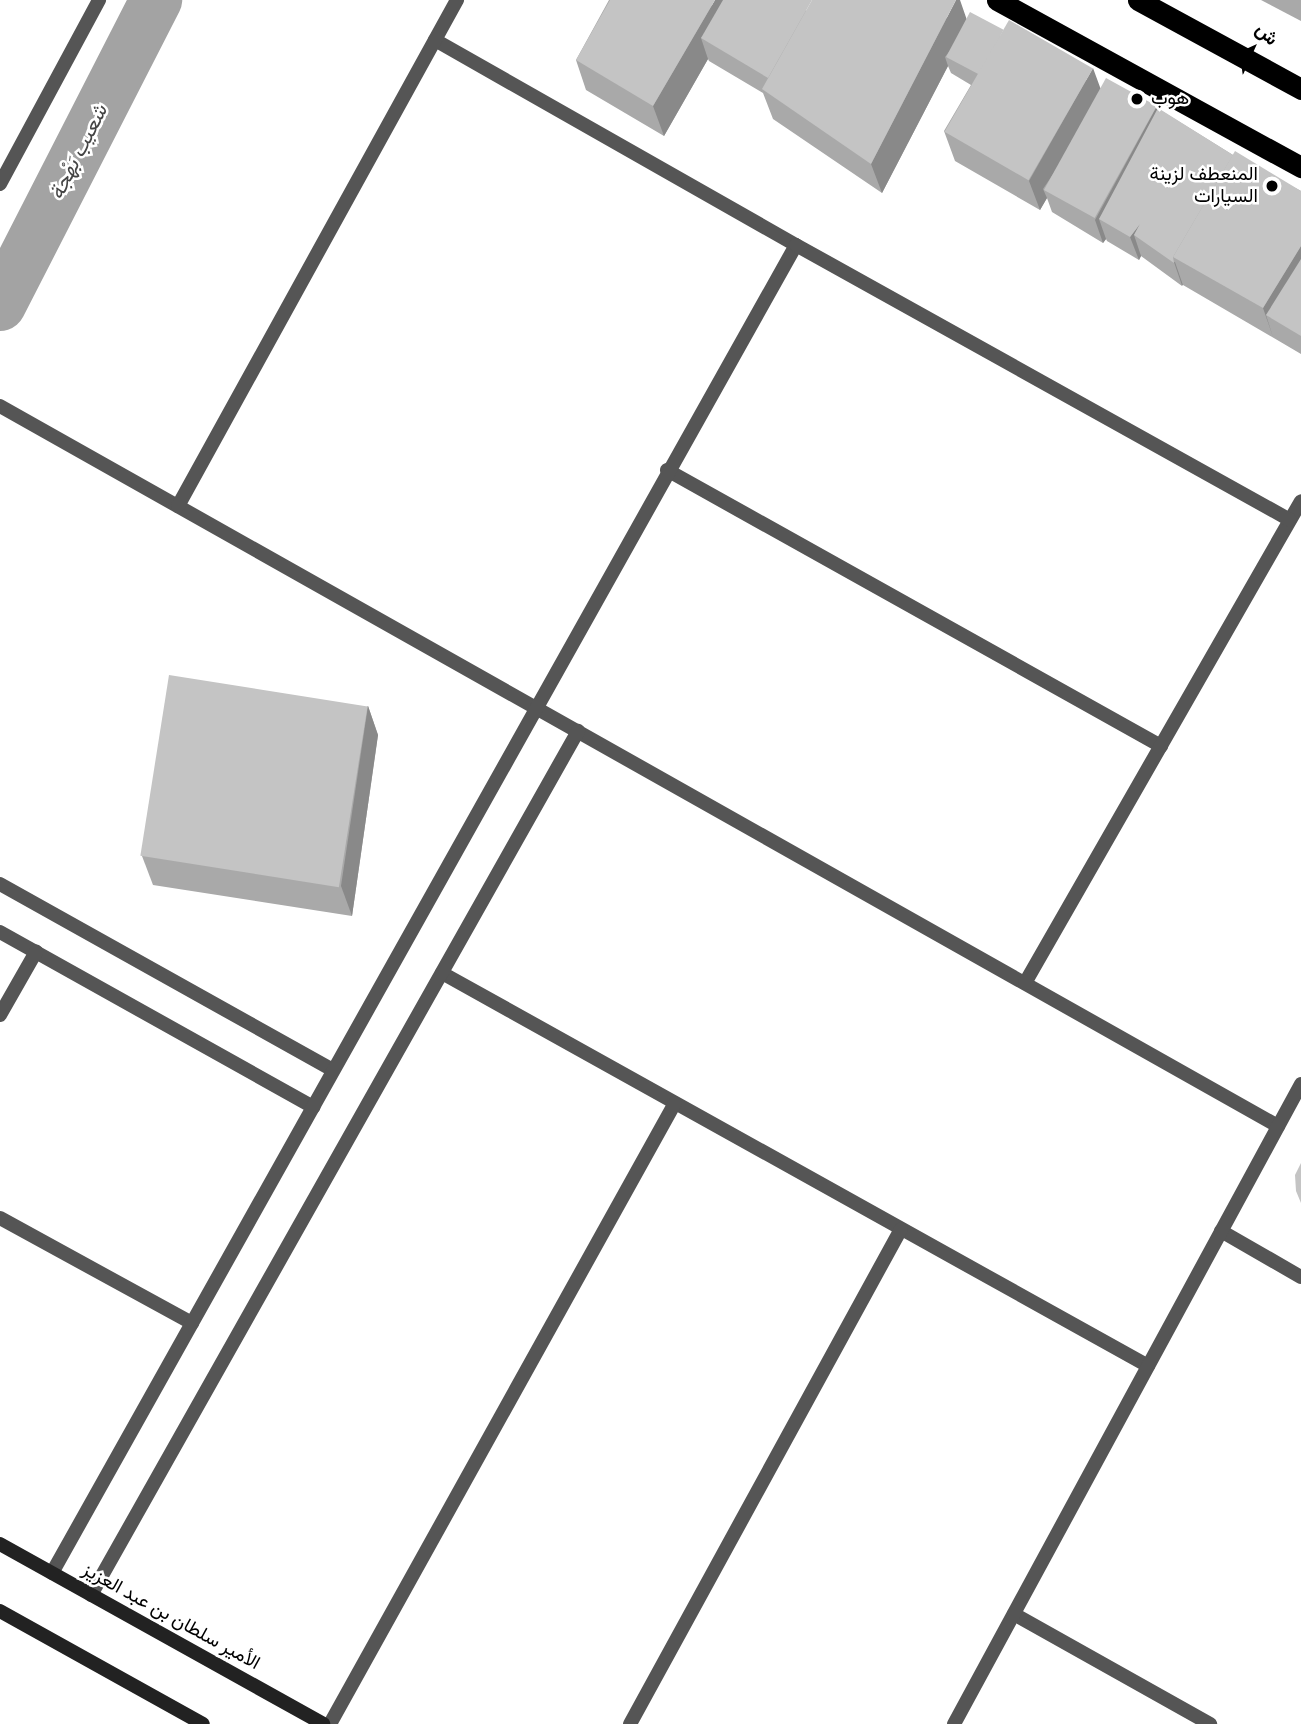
<!DOCTYPE html>
<meta charset="utf-8">
<style>
body{margin:0}
#map{position:relative;width:1301px;height:1724px;overflow:hidden;background:#fff;font-family:"Nunito Sans",Vazirmatn,sans-serif}
div>[style]{position:absolute}
.river>*{height:52px;margin:-26px;padding:0 26px;transform-origin:26px;border-radius:26px;background:#a3a3a3}
.street>*{height:14px;margin:-7px;padding:0 7px;transform-origin:7px;border-radius:7px;background:#555}
.secondary>*{height:14px;margin:-7px;padding:0 7px;transform-origin:7px;border-radius:7px;background:#222}
.highway>*{height:21px;margin:-10.5px;padding:0 10.5px;transform-origin:10.5px;border-radius:10.5px;background:#000}
.wall>*{inset:0;background:#a9a9a9}
.shaded-wall>*{inset:0;background:#898989;transform-origin:0 0}
.building>*{inset:0;background:#c4c4c4;transform-origin:0 0}
.dots>*{width:19px;height:19px;translate:-50% -50%;box-sizing:border-box;border:4px solid #fff;border-radius:50%}
span{translate:-50% -50%;white-space:nowrap;text-align:center;line-height:1.15;-webkit-text-stroke:5px #fff;paint-order:stroke}
.poi-label{font-size:19px;color:#000}
.left{translate:0 -50%;text-align:left}
.right{translate:-100% -50%;text-align:right}
.street-label{font-size:19px;color:#000}
.water-label{font-size:21px;color:#444;font-style:italic}
.north{position:absolute;left:1217px;top:14px;width:70px;height:70px;-webkit-text-stroke:5px #fff;paint-order:stroke;rotate:45deg;font-size:19px;font-weight:700;line-height:28px;text-align:center;color:#000}
.north::after{content:'';display:block;margin:auto;width:24px;height:32px;background:#000;clip-path:polygon(50% 0,100% 100%,50% 72%,0 100%)}
</style>
<div id="map">
<div class="river">
<div style="left:0;top:305px;width:343px;rotate:-62.9deg"></div>
</div>
<div class="street">
<div style="left:435px;top:40px;width:415px;rotate:29.6deg"></div>
<div style="left:0;top:184px;width:209px;rotate:-61.7deg"></div>
<div style="left:0;top:406px;width:1467px;rotate:29.4deg"></div>
<div style="left:667px;top:470px;width:566px;rotate:29.19deg"></div>
<div style="left:178px;top:506px;width:578px;rotate:-61.13deg"></div>
<div style="left:0;top:884px;width:381px;rotate:29.2deg"></div>
<div style="left:0;top:932px;width:359px;rotate:29.2deg"></div>
<div style="left:442px;top:973px;width:808px;rotate:29.1deg"></div>
<div style="left:1025px;top:983px;width:555px;rotate:-60.2deg"></div>
<div style="left:0;top:1015px;width:73px;rotate:-60.3deg"></div>
<div style="left:0;top:1218px;width:219px;rotate:28.7deg"></div>
<div style="left:1221px;top:1231px;width:92px;rotate:29.9deg"></div>
<div style="left:52px;top:1573px;width:1522px;rotate:-60.74deg"></div>
<div style="left:796px;top:245px;width:565px;rotate:29.1deg"></div>
<div style="left:91px;top:1595px;width:992px;rotate:-60.59deg"></div>
<div style="left:1014px;top:1614px;width:225px;rotate:29.3deg"></div>
<div style="left:330px;top:1724px;width:710px;rotate:-60.95deg"></div>
<div style="left:630px;top:1724px;width:564px;rotate:-61.3deg"></div>
<div style="left:954px;top:1724px;width:728px;rotate:-61.53deg"></div>
</div>
<div class="secondary">
<div style="left:0;top:1544px;width:370px;rotate:29.1deg"></div>
<div style="left:0;top:1611px;width:232px;rotate:29.1deg"></div>
</div>
<div class="highway">
<div style="left:997px;top:0;width:347px;rotate:28.8deg"></div>
<div style="left:1138px;top:0;width:186px;rotate:28.6deg"></div>
</div>
<div class="wall">
<div style="clip-path:polygon(609px 0,966px 19px,1100px 88px,1157px 106px,1157px 108px,1233px 155px,1301px 191px,1301px 354px,1183px 285px,1182px 286px,1141px 256px,1139px 260px,1107px 241px,1106px 239px,1103px 243px,1052px 212px,1047px 198px,1040px 210px,955px 161px,944px 131px,971px 85px,951px 73px,948px 66px,882px 193px,773px 119px,763px 93px,709px 61px,708px 59px,664px 136px,586px 90px,576px 60px)"></div>
<div style="clip-path:polygon(1261px 0,1301px 0,1301px 21px)"></div>
<div style="clip-path:polygon(368px 706px,378px 735px,352px 916px,153px 885px,142px 856px)"></div>
</div>
<div class="shaded-wall">
<div style="clip-path:polygon(715px 0,742px 0,701px 38px,708px 59px,664px 136px,653px 106px)"></div>
<div style="clip-path:polygon(956px 0,960px 0,969px 26px,945px 57px,948px 66px,882px 193px,871px 164px)"></div>
<div style="clip-path:polygon(1093px 68px,1104px 98px,1043px 189px,1047px 198px,1040px 210px,1029px 181px)"></div>
<div style="clip-path:polygon(1157px 106px,1165px 129px,1099px 219px,1106px 239px,1103px 243px,1095px 220px)"></div>
<div style="clip-path:polygon(1140px 224px,1134px 235px,1141px 256px,1139px 260px,1130px 237px)"></div>
<div style="clip-path:polygon(1301px 246px,1301px 293px,1266px 315px,1273px 337px,1263px 308px)"></div>
<div style="left:1175px;top:262px;width:24px;height:1px;rotate:71deg"></div>
<div style="clip-path:polygon(368px 706px,378px 735px,352px 916px,341px 886px)"></div>
</div>
<div class="building">
<div style="clip-path:polygon(610px 0,715px 0,653px 106px,576px 60px)"></div>
<div style="clip-path:polygon(723px 0,812px 0,768px 78px,701px 38px)"></div>
<div style="clip-path:polygon(812px 0,956px 0,871px 164px,762px 89px)"></div>
<div style="left:970px;top:12px;width:38px;height:51px;rotate:28deg"></div>
<div style="left:1009px;top:20px;width:97px;height:129px;rotate:30deg"></div>
<div style="left:1106px;top:78px;width:58px;height:128px;rotate:29deg"></div>
<div style="clip-path:polygon(1158px 108px,1233px 155px,1173px 257px,1174px 263px,1134px 235px,1140px 224px,1130px 237px,1099px 219px)"></div>
<div style="clip-path:polygon(1235px 151px,1301px 191px,1301px 246px,1263px 308px,1173px 257px)"></div>
<div style="clip-path:polygon(1301px 259px,1301px 336px,1266px 315px)"></div>
<div style="left:169px;top:675px;width:201px;height:183px;rotate:9deg"></div>
<div style="clip-path:polygon(1301px 1163px,1301px 1203px,1296px 1191px,1295px 1175px)"></div>
</div>
<div class="dots">
<div style="left:1137px;top:99px;background:#000"></div>
<div style="left:1272px;top:186px;background:#000"></div>
</div>
<div class="poi-label">
<span class="left" style="left:1151px;top:99px">هوب</span>
<span class="right" style="left:1258px;top:186px">المنعطف لزينة<br>السيارات</span>
</div>
<div class="street-label">
<span style="left:171px;top:1617px;rotate:29deg">الأمير سلطان بن عبد العزيز</span>
</div>
<div class="water-label">
<span style="left:78px;top:152px;rotate:-63deg">شعيب بَهْجة</span>
</div>
<div class="north">ش</div>
</div>
